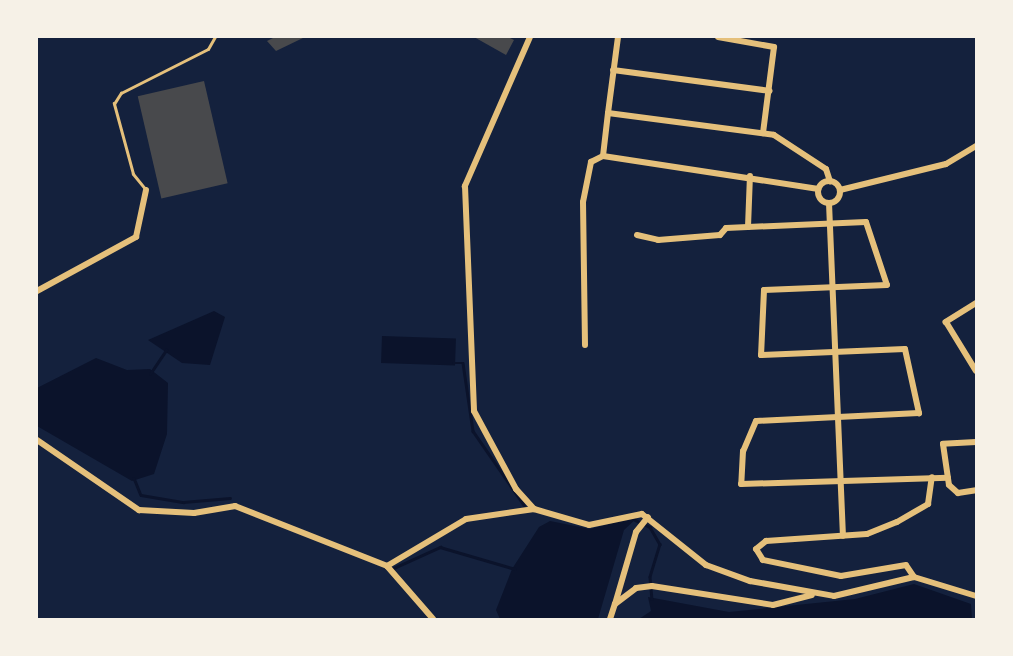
<!DOCTYPE html>
<style>
body{margin:0}
#map{position:relative;width:1013px;height:656px;overflow:hidden;background:#14213d;font-family:"Titillium Web",sans-serif}
div>[style]{position:absolute}
.water>*{inset:0;background:#0b132b;transform-origin:0 0}
.stream>*{height:2.5px;margin:-1.25px;padding:0 1.25px;transform-origin:1.25px;border-radius:1.25px;background:#0b132b}
.building>*{inset:0;background:#48494c;transform-origin:0 0}
.service>*{height:2.5px;margin:-1.25px;padding:0 1.25px;transform-origin:1.25px;border-radius:1.25px;background:#e5c07b}
.minor>*{height:6px;margin:-3px;padding:0 3px;transform-origin:3px;border-radius:3px;background:#e5c07b}
.minor>.ring{margin:-3px;padding:0;box-sizing:content-box;background:none;border:6px solid #e5c07b;border-radius:50%}
span{translate:-50% -50%;white-space:nowrap;text-align:center;line-height:1.15;-webkit-text-stroke:7px #f6f1e7;paint-order:stroke}
.frame{position:absolute;inset:0;border:38px solid #f6f1e7;pointer-events:none}
</style>
<div id="map">
<div class="water">
<div style="clip-path:polygon(214px 311px,225px 317px,210px 365px,182px 363px,148px 340px)"></div>
<div style="left:382px;top:336px;width:74px;height:27px;rotate:2deg"></div>
<div style="clip-path:polygon(96px 358px,127px 370px,150px 369px,168px 383px,167px 434px,154px 474px,132px 481px,37px 426px,37px 388px)"></div>
<div style="clip-path:polygon(639px 516px,624px 530px,598px 619px,500px 619px,496px 610px,512px 569px,539px 527px,550px 521px,590px 529px)"></div>
<div style="clip-path:polygon(914px 584px,971px 604px,972px 619px,639px 619px,651px 611px,648px 597px,729px 612px,855px 599px)"></div>
</div>
<div class="stream">
<div style="left:453px;top:363px;width:10px"></div>
<div style="left:463px;top:363px;width:69px;rotate:81.6deg"></div>
<div style="left:473px;top:431px;width:90px;rotate:55.4deg"></div>
<div style="left:150px;top:374px;width:29px;rotate:-56deg"></div>
<div style="left:134px;top:478px;width:18px;rotate:68deg"></div>
<div style="left:141px;top:495px;width:43px;rotate:9.5deg"></div>
<div style="left:183px;top:502px;width:47px;rotate:-4.9deg"></div>
<div style="left:635px;top:520px;width:17px;rotate:25deg"></div>
<div style="left:650px;top:527px;width:20px;rotate:60deg"></div>
<div style="left:660px;top:544px;width:34px;rotate:107deg"></div>
<div style="left:650px;top:577px;width:22px;rotate:85deg"></div>
<div style="left:394px;top:568px;width:51px;rotate:-24.5deg"></div>
<div style="left:440px;top:547px;width:78px;rotate:16.3deg"></div>
</div>
<div class="building">
<div style="clip-path:polygon(275px 37px,305px 37px,276px 51px,267px 41px)"></div>
<div style="clip-path:polygon(474px 37px,508px 37px,514px 40px,506px 55px)"></div>
<div style="left:204px;top:81px;width:105px;height:68px;rotate:77deg"></div>
</div>
<div class="service">
<div style="left:145px;top:189px;width:19px;rotate:-129deg"></div>
<div style="left:133px;top:174px;width:73px;rotate:-105.2deg"></div>
<div style="left:114px;top:104px;width:13px;rotate:-58deg"></div>
<div style="left:121px;top:93px;width:97px;rotate:-26.8deg"></div>
<div style="left:208px;top:49px;width:14px;rotate:-60deg"></div>
</div>
<div class="minor">
<div style="left:530px;top:37px;width:163px;rotate:113.6deg"></div>
<div style="left:465px;top:186px;width:225px;rotate:87.7deg"></div>
<div style="left:474px;top:411px;width:89px;rotate:61.7deg"></div>
<div style="left:516px;top:489px;width:27px;rotate:48deg"></div>
<div style="left:534px;top:509px;width:57px;rotate:16.2deg"></div>
<div style="left:589px;top:525px;width:54px;rotate:-11.7deg"></div>
<div style="left:642px;top:514px;width:82px;rotate:38.6deg"></div>
<div style="left:706px;top:565px;width:47px;rotate:20deg"></div>
<div style="left:750px;top:581px;width:85px;rotate:10.1deg"></div>
<div style="left:834px;top:596px;width:82px;rotate:-13.4deg"></div>
<div style="left:914px;top:577px;width:65px;rotate:17deg"></div>
<div style="left:618px;top:37px;width:77px;rotate:97.5deg"></div>
<div style="left:608px;top:113px;width:167px;rotate:7.5deg"></div>
<div style="left:774px;top:135px;width:62px;rotate:33.2deg"></div>
<div style="left:826px;top:169px;width:13px;rotate:72deg"></div>
<div style="left:718px;top:37px;width:57px;rotate:10.1deg"></div>
<div style="left:774px;top:47px;width:87px;rotate:97.3deg"></div>
<div style="left:613px;top:70px;width:158px;rotate:7.6deg"></div>
<div style="left:603px;top:156px;width:218px;rotate:8.7deg"></div>
<div class="ring" style="left:818px;top:181px;width:16px;height:16px"></div>
<div style="left:840px;top:190px;width:109px;rotate:-13.8deg"></div>
<div style="left:946px;top:164px;width:35px;rotate:-31deg"></div>
<div style="left:829px;top:203px;width:333px;rotate:87.6deg"></div>
<div style="left:748px;top:227px;width:51px;rotate:-87.8deg"></div>
<div style="left:637px;top:235px;width:22px;rotate:13deg"></div>
<div style="left:658px;top:240px;width:62px;rotate:-4.6deg"></div>
<div style="left:720px;top:235px;width:9px;rotate:-49deg"></div>
<div style="left:726px;top:228px;width:140px;rotate:-2.5deg"></div>
<div style="left:866px;top:222px;width:66px;rotate:71.6deg"></div>
<div style="left:887px;top:285px;width:123px;rotate:177.7deg"></div>
<div style="left:764px;top:290px;width:65px;rotate:92.6deg"></div>
<div style="left:761px;top:355px;width:144px;rotate:-2.4deg"></div>
<div style="left:905px;top:349px;width:66px;rotate:77.7deg"></div>
<div style="left:919px;top:413px;width:163px;rotate:177.2deg"></div>
<div style="left:756px;top:421px;width:33px;rotate:113deg"></div>
<div style="left:743px;top:451px;width:33px;rotate:93deg"></div>
<div style="left:741px;top:484px;width:207px;rotate:-1.7deg"></div>
<div style="left:37px;top:291px;width:113px;rotate:-28.6deg"></div>
<div style="left:136px;top:237px;width:48px;rotate:-78deg"></div>
<div style="left:976px;top:303px;width:36px;rotate:148deg"></div>
<div style="left:946px;top:322px;width:57px;rotate:58.5deg"></div>
<div style="left:585px;top:345px;width:143px;rotate:-90.8deg"></div>
<div style="left:583px;top:202px;width:41px;rotate:-78.7deg"></div>
<div style="left:591px;top:162px;width:13px;rotate:-27deg"></div>
<div style="left:603px;top:156px;width:43px;rotate:-83.4deg"></div>
<div style="left:37px;top:440px;width:124px;rotate:34.5deg"></div>
<div style="left:139px;top:510px;width:55px;rotate:3.1deg"></div>
<div style="left:194px;top:513px;width:42px;rotate:-9.7deg"></div>
<div style="left:235px;top:506px;width:163px;rotate:21.5deg"></div>
<div style="left:387px;top:566px;width:92px;rotate:-30.7deg"></div>
<div style="left:466px;top:519px;width:69px;rotate:-8.4deg"></div>
<div style="left:976px;top:442px;width:33px;rotate:177deg"></div>
<div style="left:943px;top:444px;width:41px;rotate:81.7deg"></div>
<div style="left:949px;top:485px;width:12px;rotate:42deg"></div>
<div style="left:958px;top:493px;width:18px;rotate:-9deg"></div>
<div style="left:387px;top:566px;width:70px;rotate:49deg"></div>
<div style="left:914px;top:577px;width:14px;rotate:-124deg"></div>
<div style="left:906px;top:565px;width:66px;rotate:170.4deg"></div>
<div style="left:841px;top:576px;width:80px;rotate:-168.4deg"></div>
<div style="left:763px;top:560px;width:13px;rotate:-122deg"></div>
<div style="left:756px;top:549px;width:13px;rotate:-39deg"></div>
<div style="left:766px;top:541px;width:101px;rotate:-4deg"></div>
<div style="left:867px;top:534px;width:32px;rotate:-22deg"></div>
<div style="left:897px;top:522px;width:36px;rotate:-30deg"></div>
<div style="left:928px;top:504px;width:27px;rotate:-82deg"></div>
<div style="left:615px;top:604px;width:75px;rotate:-73.7deg"></div>
<div style="left:636px;top:532px;width:19px;rotate:-51deg"></div>
<div style="left:610px;top:619px;width:16px;rotate:-72deg"></div>
<div style="left:615px;top:604px;width:26px;rotate:-37deg"></div>
<div style="left:636px;top:588px;width:16px;rotate:-7deg"></div>
<div style="left:652px;top:586px;width:122px;rotate:8.9deg"></div>
<div style="left:773px;top:605px;width:40px;rotate:-14.4deg"></div>
</div>
<div class="frame"></div>
</div>
